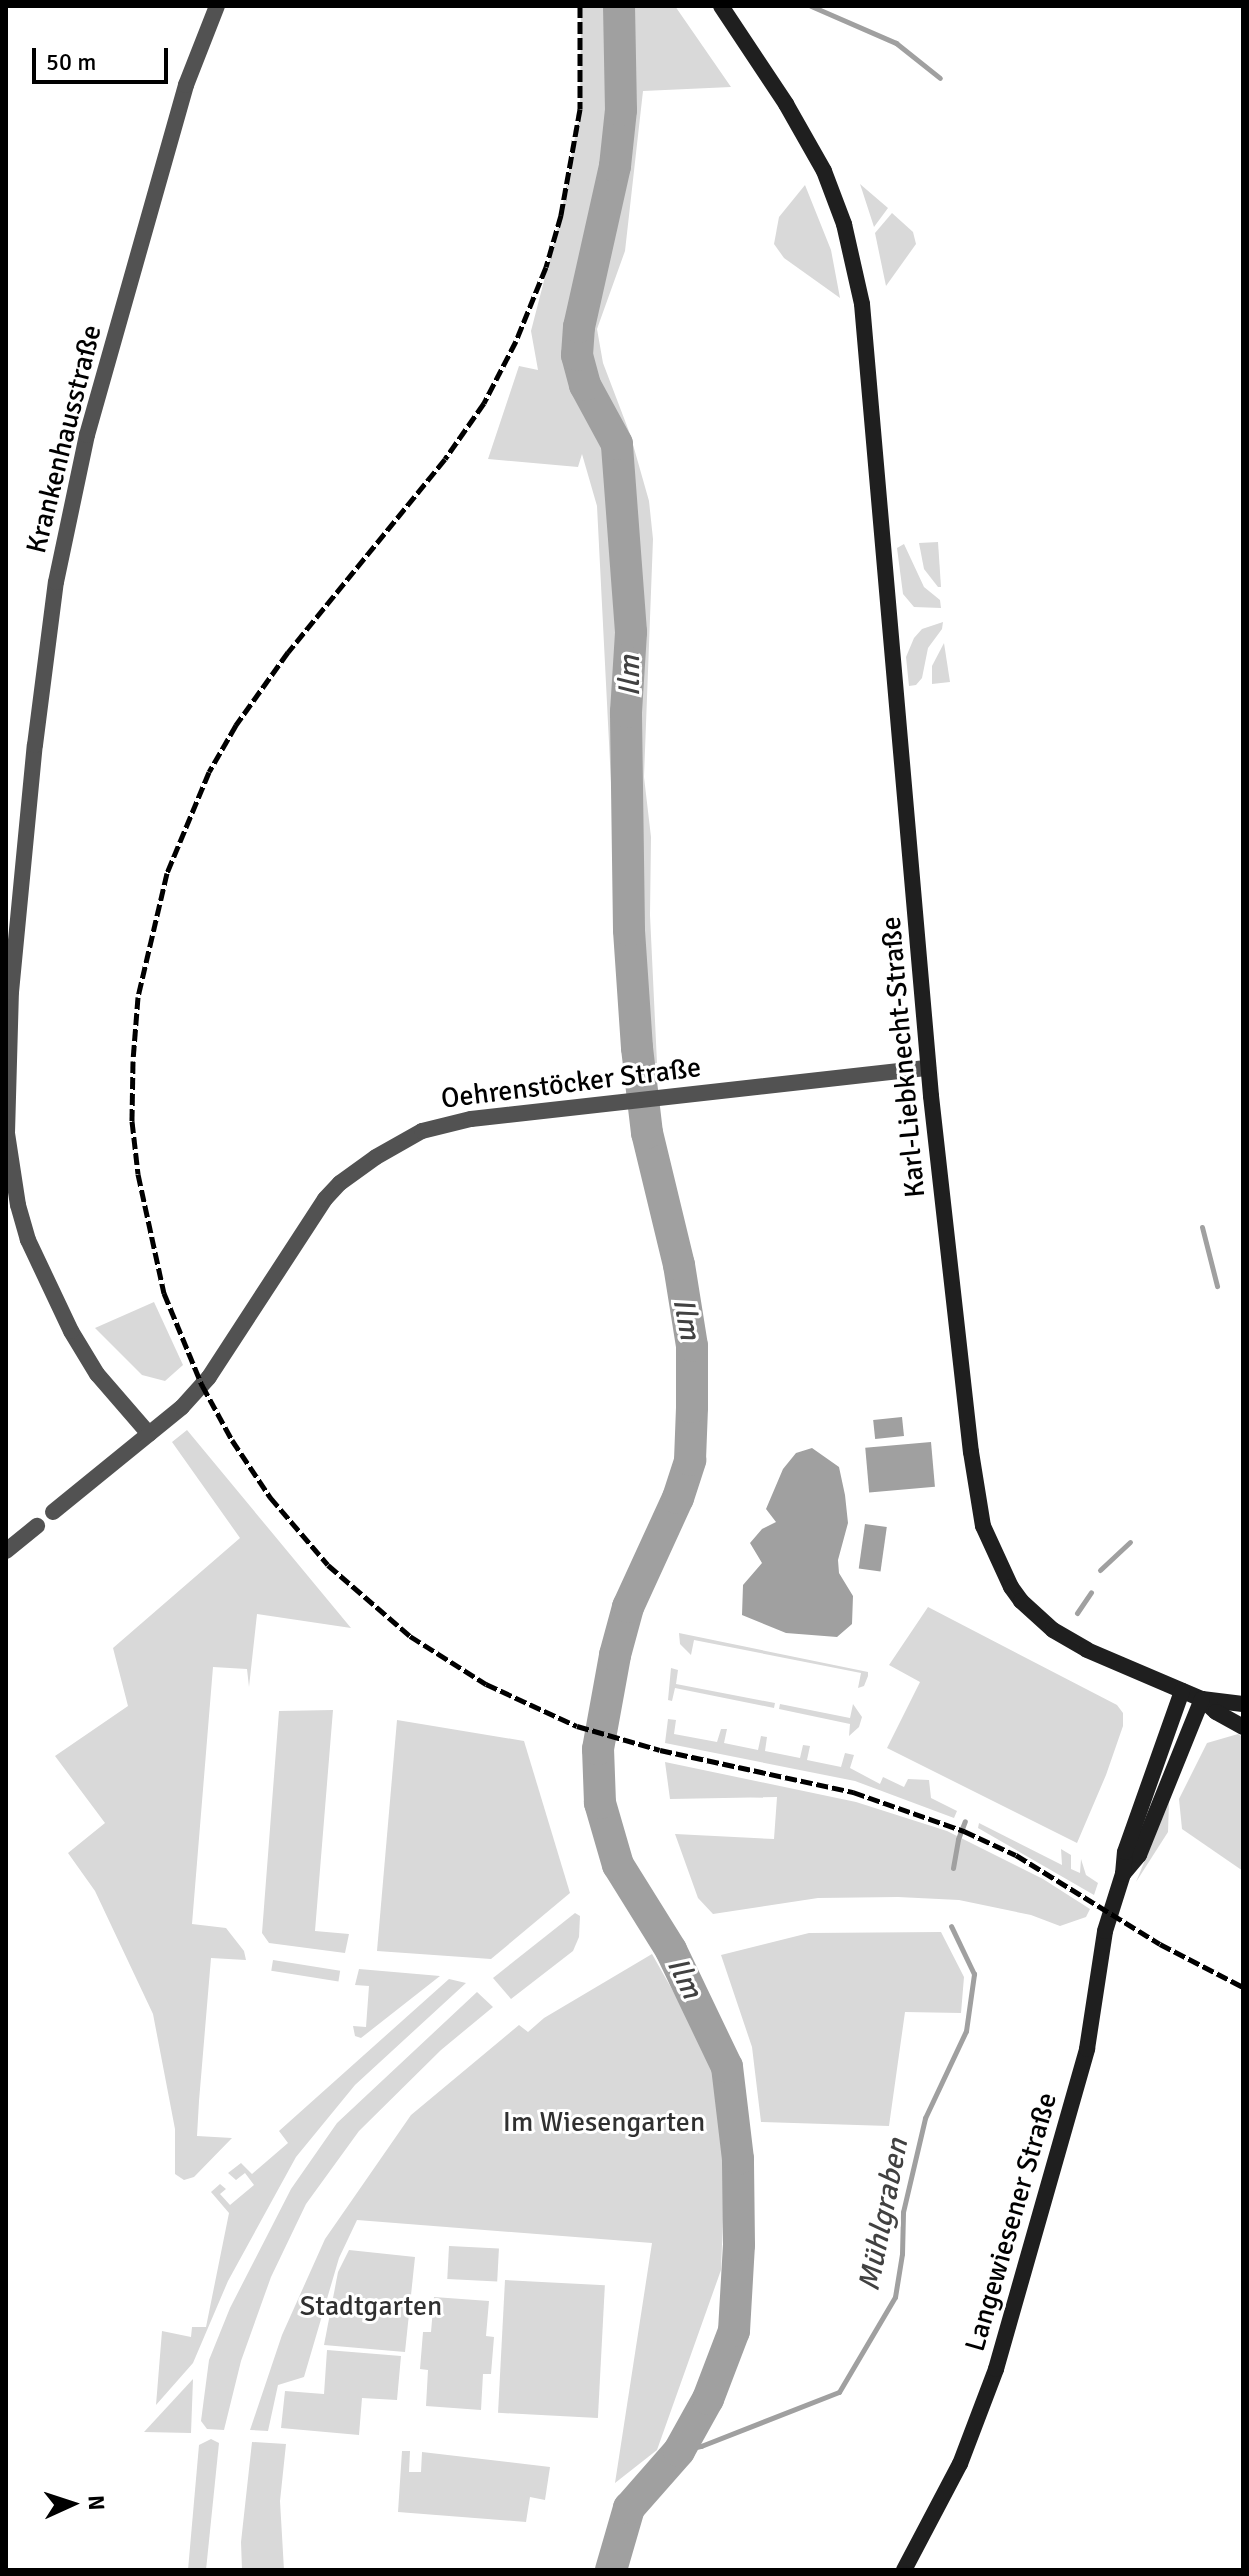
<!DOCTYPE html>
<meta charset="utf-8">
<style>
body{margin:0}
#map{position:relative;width:1249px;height:2576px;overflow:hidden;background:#fff;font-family:Signika,sans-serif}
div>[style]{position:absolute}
.green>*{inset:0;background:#d9d9d9;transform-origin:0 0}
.water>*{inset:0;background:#a0a0a0;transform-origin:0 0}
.stream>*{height:5px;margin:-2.5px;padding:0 2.5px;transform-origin:2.5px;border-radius:2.5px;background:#a0a0a0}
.river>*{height:32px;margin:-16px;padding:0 16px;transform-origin:16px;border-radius:16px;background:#a0a0a0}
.tertiary>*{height:16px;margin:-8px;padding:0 8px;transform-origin:8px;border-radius:8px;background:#525252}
.secondary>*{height:16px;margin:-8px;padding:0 8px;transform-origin:8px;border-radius:8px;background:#1f1f1f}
.rail>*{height:5px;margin-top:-2.5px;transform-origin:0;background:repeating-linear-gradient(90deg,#000 0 12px,transparent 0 16px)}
span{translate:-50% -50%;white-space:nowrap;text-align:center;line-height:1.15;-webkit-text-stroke:6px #fff;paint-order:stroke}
.street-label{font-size:28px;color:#000}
.park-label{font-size:28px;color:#303030}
.water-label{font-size:30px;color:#414141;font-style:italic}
.frame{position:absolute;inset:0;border:8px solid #000;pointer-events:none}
.north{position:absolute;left:32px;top:2464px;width:80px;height:80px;-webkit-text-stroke:6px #fff;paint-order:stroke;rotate:87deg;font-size:22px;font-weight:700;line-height:32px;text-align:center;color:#000}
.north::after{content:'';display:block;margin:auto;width:28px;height:36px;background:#000;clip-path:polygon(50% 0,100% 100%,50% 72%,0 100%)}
.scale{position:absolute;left:32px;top:48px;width:136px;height:36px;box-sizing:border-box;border:4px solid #000;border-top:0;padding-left:10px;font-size:24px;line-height:28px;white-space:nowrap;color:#000;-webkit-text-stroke:6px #fff;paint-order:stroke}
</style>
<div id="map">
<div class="green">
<div style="clip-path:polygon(581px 6px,675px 6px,731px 87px,643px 91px,625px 251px,597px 329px,603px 363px,630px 434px,649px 501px,653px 539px,644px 777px,651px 837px,650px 915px,657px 1063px,648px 1064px,648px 1077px,626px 1078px,597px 506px,582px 454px,578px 467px,488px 459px,519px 366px,538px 370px,531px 331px,561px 215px,580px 109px)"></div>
<div style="clip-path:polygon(860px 184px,888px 208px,874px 227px,862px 190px)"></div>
<div style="clip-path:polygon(805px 185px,831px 250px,840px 298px,784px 258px,774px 244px,779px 217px)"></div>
<div style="clip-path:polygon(892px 213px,913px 232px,916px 244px,886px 286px,875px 233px)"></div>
<div style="clip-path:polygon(938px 542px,941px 587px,938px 587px,924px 569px,919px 543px)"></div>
<div style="clip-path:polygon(904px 544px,924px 587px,940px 600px,941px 608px,914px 607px,903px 594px,897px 548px)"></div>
<div style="clip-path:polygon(943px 622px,942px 629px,928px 648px,922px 678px,916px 685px,909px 686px,906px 657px,914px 638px,922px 629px)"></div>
<div style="clip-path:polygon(944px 643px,950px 682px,932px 684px,932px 666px)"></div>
<div style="clip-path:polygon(154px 1302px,183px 1365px,165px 1381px,142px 1375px,95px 1328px)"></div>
<div style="clip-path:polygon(187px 1430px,351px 1628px,257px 1614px,249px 1687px,247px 1669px,213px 1667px,192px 1924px,226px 1928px,244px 1951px,246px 1960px,211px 1958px,199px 2101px,197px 2136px,232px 2138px,194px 2177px,184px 2180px,175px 2174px,175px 2129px,153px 2014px,95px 1891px,68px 1853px,105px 1823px,55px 1756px,128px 1706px,113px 1648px,240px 1538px,172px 1442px)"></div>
<div style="clip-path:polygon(928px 1607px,1117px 1705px,1123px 1713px,1123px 1726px,1106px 1775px,1077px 1843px,887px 1748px,920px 1682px,889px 1665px)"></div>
<div style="clip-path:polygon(679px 1633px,868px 1672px,868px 1676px,864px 1686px,858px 1688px,861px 1673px,694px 1640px,691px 1655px,680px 1644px)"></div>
<div style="clip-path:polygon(671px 1668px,678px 1670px,676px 1684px,775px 1703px,774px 1708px,675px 1688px,672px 1701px,668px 1700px)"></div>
<div style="clip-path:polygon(780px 1704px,850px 1718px,853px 1704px,862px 1717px,859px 1727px,849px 1736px,850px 1724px,779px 1709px)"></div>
<div style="clip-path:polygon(333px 1710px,315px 1931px,349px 1934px,345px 1953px,269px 1943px,262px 1933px,279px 1711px)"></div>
<div style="clip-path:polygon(668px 1719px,676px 1720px,674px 1734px,717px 1742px,721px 1729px,727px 1729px,724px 1743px,758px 1750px,761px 1736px,767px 1737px,765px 1751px,800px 1758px,803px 1745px,810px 1746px,807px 1760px,841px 1767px,845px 1753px,854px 1755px,850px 1768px,880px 1784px,883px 1777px,904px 1787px,908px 1779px,929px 1780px,931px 1798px,957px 1811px,954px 1818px,855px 1781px,665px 1743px)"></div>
<div style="clip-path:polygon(397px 1720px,524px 1741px,570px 1893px,491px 1959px,377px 1951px)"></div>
<div style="clip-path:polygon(1238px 1734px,1243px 1737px,1243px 1871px,1182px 1829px,1179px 1799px,1207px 1743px)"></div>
<div style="clip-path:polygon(665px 1762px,856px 1802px,947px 1831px,1043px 1879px,1090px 1909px,1086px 1917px,1060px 1926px,1031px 1915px,959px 1900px,898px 1897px,818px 1898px,713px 1914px,698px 1898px,675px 1834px,774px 1839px,777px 1797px,670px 1799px)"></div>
<div style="clip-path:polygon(1169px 1802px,1168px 1832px,1136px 1882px)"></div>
<div style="clip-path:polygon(979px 1823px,1062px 1865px,1061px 1849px,1071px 1855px,1071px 1869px,1080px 1873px,1081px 1859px,1086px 1875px,1098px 1883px,1094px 1895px,978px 1828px)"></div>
<div style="clip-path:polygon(575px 1913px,580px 1916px,579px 1937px,573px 1951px,511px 1999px,493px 1978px)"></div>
<div style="clip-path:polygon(941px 1932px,964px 1977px,961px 2013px,905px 2012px,889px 2126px,761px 2122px,752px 2047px,721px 1955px,809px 1933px)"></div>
<div style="clip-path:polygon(652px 1954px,716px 2067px,725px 2169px,721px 2270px,657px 2450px,615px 2483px,652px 2243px,357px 2220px,339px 2258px,304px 2377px,278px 2385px,268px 2431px,250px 2430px,282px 2335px,325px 2239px,411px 2115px,519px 2025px,528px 2032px,544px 2018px)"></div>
<div style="left:273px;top:1960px;width:68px;height:11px;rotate:9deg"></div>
<div style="clip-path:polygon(359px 1969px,440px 1976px,361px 2038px,355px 2036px,353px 2026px,366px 2027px,369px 1986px,355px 1985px)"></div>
<div style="clip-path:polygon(449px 1979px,466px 1983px,355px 2085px,296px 2157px,228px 2281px,193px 2363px,156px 2405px,162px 2331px,191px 2337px,192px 2327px,206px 2327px,229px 2213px,211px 2192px,220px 2184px,226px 2189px,220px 2194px,230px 2205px,254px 2185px,245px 2173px,236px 2180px,228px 2173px,241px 2163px,252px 2174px,288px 2143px,279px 2131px)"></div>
<div style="clip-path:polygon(477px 1992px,493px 2007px,441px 2050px,359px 2131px,306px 2204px,271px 2277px,241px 2361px,224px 2430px,207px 2429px,201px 2421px,209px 2360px,230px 2308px,291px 2189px,337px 2123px)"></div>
<div style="left:449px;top:2246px;width:50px;height:33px;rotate:3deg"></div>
<div style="clip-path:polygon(349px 2250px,415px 2257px,405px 2352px,324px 2345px,338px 2272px)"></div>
<div style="left:505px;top:2280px;width:100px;height:133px;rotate:3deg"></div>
<div style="clip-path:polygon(434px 2297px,489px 2301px,486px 2336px,494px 2337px,491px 2374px,483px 2374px,481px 2410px,426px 2406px,428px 2370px,420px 2369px,423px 2332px,431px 2332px)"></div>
<div style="clip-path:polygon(327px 2350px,401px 2356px,397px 2400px,362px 2398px,359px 2435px,281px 2428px,285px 2391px,324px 2394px)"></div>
<div style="clip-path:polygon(193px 2379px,191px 2433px,144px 2432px)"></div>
<div style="clip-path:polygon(211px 2439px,219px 2443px,206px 2570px,188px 2570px,199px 2445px)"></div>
<div style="clip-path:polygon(252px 2442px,286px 2444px,280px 2501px,284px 2570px,242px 2570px,241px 2542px)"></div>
<div style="clip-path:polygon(402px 2451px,410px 2451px,409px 2472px,421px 2472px,422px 2452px,550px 2467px,545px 2500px,530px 2497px,526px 2522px,398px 2512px)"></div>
</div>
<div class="water">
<div style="left:902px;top:1417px;width:19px;height:29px;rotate:84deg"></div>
<div style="left:931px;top:1442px;width:45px;height:66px;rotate:85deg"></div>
<div style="clip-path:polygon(812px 1448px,839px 1467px,845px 1495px,848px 1523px,838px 1560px,839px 1573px,853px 1596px,852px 1624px,837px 1637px,786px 1633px,742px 1615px,743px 1585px,762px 1563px,750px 1543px,762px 1529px,776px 1522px,766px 1509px,783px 1469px,796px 1453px)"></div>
<div style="left:865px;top:1524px;width:22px;height:45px;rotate:8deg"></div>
</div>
<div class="stream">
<div style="left:811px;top:6px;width:93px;rotate:23.5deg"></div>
<div style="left:896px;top:43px;width:56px;rotate:38.5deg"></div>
<div style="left:1202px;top:1227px;width:61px;rotate:75.7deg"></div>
<div style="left:1100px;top:1570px;width:41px;rotate:-43deg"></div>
<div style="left:1077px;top:1613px;width:25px;rotate:-56deg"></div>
<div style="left:953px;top:1868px;width:29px;rotate:-80deg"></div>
<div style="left:958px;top:1839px;width:19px;rotate:-69deg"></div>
<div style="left:679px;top:2451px;width:23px;rotate:-13deg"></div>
<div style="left:701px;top:2446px;width:148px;rotate:-21.4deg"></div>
<div style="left:839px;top:2392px;width:110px;rotate:-59.5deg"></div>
<div style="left:895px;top:2297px;width:44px;rotate:-80.8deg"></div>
<div style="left:902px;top:2254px;width:42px;rotate:-88.6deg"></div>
<div style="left:903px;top:2212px;width:97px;rotate:-76.8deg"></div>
<div style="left:925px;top:2118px;width:96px;rotate:-64.8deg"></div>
<div style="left:966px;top:2031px;width:58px;rotate:-82deg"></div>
<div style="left:974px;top:1974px;width:53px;rotate:-115.6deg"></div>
</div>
<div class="river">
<div style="left:611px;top:2570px;width:65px;rotate:-73.8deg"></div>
<div style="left:629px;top:2508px;width:76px;rotate:-48.7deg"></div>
<div style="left:679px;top:2451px;width:60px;rotate:-60.9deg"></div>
<div style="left:708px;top:2399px;width:73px;rotate:-69.1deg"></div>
<div style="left:734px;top:2331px;width:86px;rotate:-86.7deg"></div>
<div style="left:739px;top:2245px;width:86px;rotate:-90.7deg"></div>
<div style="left:738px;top:2159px;width:93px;rotate:-96.8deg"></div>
<div style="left:727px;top:2067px;width:130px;rotate:-115.6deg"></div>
<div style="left:671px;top:1950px;width:100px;rotate:-121.9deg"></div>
<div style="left:618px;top:1865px;width:65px;rotate:-106.2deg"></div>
<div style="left:600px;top:1803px;width:54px;rotate:-92.1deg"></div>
<div style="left:598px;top:1749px;width:96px;rotate:-79.7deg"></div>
<div style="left:615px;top:1655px;width:50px;rotate:-74.8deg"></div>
<div style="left:628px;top:1607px;width:120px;rotate:-65.4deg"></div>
<div style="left:678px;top:1498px;width:40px;rotate:-72deg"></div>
<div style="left:690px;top:1460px;width:53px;rotate:-87.8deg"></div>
<div style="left:692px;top:1407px;width:61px;rotate:-90deg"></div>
<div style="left:692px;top:1346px;width:82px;rotate:-99.1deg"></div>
<div style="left:679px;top:1265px;width:136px;rotate:-103.6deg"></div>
<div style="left:647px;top:1133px;width:86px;rotate:-96.7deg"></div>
<div style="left:637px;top:1048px;width:118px;rotate:-93.9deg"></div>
<div style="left:629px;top:930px;width:218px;rotate:-90.8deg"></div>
<div style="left:626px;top:712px;width:80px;rotate:-86.4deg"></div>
<div style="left:631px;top:632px;width:189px;rotate:-94.3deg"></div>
<div style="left:617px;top:444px;width:67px;rotate:-118.5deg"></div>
<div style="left:585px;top:385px;width:31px;rotate:-105deg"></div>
<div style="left:577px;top:355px;width:28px;rotate:-86deg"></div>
<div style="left:579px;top:327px;width:165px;rotate:-77.4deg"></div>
<div style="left:615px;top:166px;width:56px;rotate:-83.9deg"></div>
<div style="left:621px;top:110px;width:104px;rotate:-91.1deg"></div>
</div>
<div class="tertiary">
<div style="left:149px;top:1434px;width:79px;rotate:-130.9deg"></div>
<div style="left:97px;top:1374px;width:50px;rotate:-121.2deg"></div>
<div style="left:71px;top:1331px;width:101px;rotate:-115.3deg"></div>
<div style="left:28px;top:1240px;width:36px;rotate:-106deg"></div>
<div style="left:18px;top:1205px;width:73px;rotate:-98.7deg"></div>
<div style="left:7px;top:1133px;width:141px;rotate:-88.4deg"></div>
<div style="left:11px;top:992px;width:248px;rotate:-84.5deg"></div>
<div style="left:35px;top:745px;width:164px;rotate:-82.7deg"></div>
<div style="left:56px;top:582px;width:150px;rotate:-78.1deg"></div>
<div style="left:87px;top:435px;width:364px;rotate:-74.2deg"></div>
<div style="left:186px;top:85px;width:85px;rotate:-68.6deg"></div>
<div style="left:53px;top:1512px;width:166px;rotate:-39.1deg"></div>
<div style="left:182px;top:1407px;width:40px;rotate:-48deg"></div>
<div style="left:209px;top:1377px;width:212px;rotate:-56.9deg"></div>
<div style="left:325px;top:1199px;width:22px;rotate:-47deg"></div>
<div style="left:340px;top:1183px;width:44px;rotate:-35.8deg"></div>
<div style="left:376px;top:1157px;width:53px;rotate:-29.5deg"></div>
<div style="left:422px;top:1131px;width:50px;rotate:-13.8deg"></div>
<div style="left:471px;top:1119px;width:460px;rotate:-6.4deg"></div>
<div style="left:6px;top:1551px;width:40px;rotate:-39deg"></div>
</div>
<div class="secondary">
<div style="left:721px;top:6px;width:118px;rotate:56.4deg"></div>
<div style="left:786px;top:104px;width:77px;rotate:60.4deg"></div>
<div style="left:824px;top:171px;width:57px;rotate:69.3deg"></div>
<div style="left:844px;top:224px;width:82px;rotate:77.3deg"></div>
<div style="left:862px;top:304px;width:795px;rotate:85.02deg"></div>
<div style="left:931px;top:1096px;width:358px;rotate:83.6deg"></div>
<div style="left:971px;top:1452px;width:75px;rotate:80.8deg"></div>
<div style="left:983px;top:1526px;width:67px;rotate:65.3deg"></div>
<div style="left:1011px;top:1587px;width:17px;rotate:54deg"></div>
<div style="left:1021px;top:1601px;width:43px;rotate:42.2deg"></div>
<div style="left:1053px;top:1630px;width:39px;rotate:30deg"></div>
<div style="left:1087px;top:1650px;width:125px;rotate:23.1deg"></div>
<div style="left:1202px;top:1699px;width:41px;rotate:7deg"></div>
<div style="left:1202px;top:1699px;width:19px;rotate:43deg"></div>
<div style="left:1216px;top:1712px;width:31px;rotate:29deg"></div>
<div style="left:1123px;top:1874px;width:25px;rotate:-50deg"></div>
<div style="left:1139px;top:1855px;width:168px;rotate:-68deg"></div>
<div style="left:904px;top:2570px;width:120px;rotate:-62.2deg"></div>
<div style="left:960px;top:2464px;width:102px;rotate:-69.2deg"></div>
<div style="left:996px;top:2369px;width:333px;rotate:-74.1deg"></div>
<div style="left:1087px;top:2049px;width:119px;rotate:-81.3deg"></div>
<div style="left:1105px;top:1931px;width:60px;rotate:-72.5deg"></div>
<div style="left:1123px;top:1874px;width:22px;rotate:-85deg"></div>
<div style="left:1125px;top:1852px;width:171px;rotate:-70.5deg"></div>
</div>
<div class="rail">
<div style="left:580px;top:6px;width:103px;rotate:90deg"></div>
<div style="left:580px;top:109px;width:108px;rotate:100.2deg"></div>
<div style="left:561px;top:215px;width:54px;rotate:106.1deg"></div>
<div style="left:546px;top:267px;width:80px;rotate:112.1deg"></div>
<div style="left:516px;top:341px;width:70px;rotate:117.3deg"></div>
<div style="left:484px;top:403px;width:68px;rotate:124.9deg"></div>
<div style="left:445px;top:459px;width:249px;rotate:129.1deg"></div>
<div style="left:288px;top:652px;width:90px;rotate:125.5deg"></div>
<div style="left:236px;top:725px;width:54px;rotate:119.9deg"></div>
<div style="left:209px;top:772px;width:109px;rotate:112.6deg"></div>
<div style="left:167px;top:873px;width:127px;rotate:103.2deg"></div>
<div style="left:138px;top:997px;width:64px;rotate:94.5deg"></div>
<div style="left:133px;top:1061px;width:60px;rotate:91deg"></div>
<div style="left:132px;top:1121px;width:53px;rotate:83.5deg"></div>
<div style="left:138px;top:1174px;width:122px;rotate:77.7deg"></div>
<div style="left:164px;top:1293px;width:100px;rotate:67.6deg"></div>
<div style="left:202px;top:1385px;width:63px;rotate:61.4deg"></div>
<div style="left:232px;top:1440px;width:69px;rotate:56.3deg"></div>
<div style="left:270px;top:1497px;width:89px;rotate:49.5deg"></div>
<div style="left:328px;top:1565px;width:108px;rotate:40.9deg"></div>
<div style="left:410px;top:1636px;width:90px;rotate:32.3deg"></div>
<div style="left:486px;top:1684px;width:100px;rotate:24.8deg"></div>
<div style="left:577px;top:1726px;width:86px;rotate:16.1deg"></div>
<div style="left:660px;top:1750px;width:198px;rotate:12.3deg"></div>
<div style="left:853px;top:1792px;width:118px;rotate:19.4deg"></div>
<div style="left:964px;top:1831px;width:57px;rotate:24.8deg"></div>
<div style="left:1016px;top:1855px;width:169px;rotate:31.7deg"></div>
<div style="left:1160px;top:1944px;width:93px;rotate:27.4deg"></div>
</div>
<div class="street-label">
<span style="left:64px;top:439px;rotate:-76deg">Krankenhausstraße</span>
<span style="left:903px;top:1057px;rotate:-95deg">Karl-Liebknecht-Straße</span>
<span style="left:571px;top:1083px;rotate:-7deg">Oehrenstöcker Straße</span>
<span style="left:1011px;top:2222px;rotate:-74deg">Langewiesener Straße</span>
</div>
<div class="park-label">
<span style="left:604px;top:2122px">Im Wiesengarten</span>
<span style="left:371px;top:2306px">Stadtgarten</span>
</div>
<div class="water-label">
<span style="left:630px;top:676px;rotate:-90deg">Ilm</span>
<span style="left:686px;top:1319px;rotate:79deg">Ilm</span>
<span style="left:684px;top:1978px;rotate:64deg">Ilm</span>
<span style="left:884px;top:2215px;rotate:-79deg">Mühlgraben</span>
</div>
<div class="frame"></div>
<div class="north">N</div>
<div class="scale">50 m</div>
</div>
